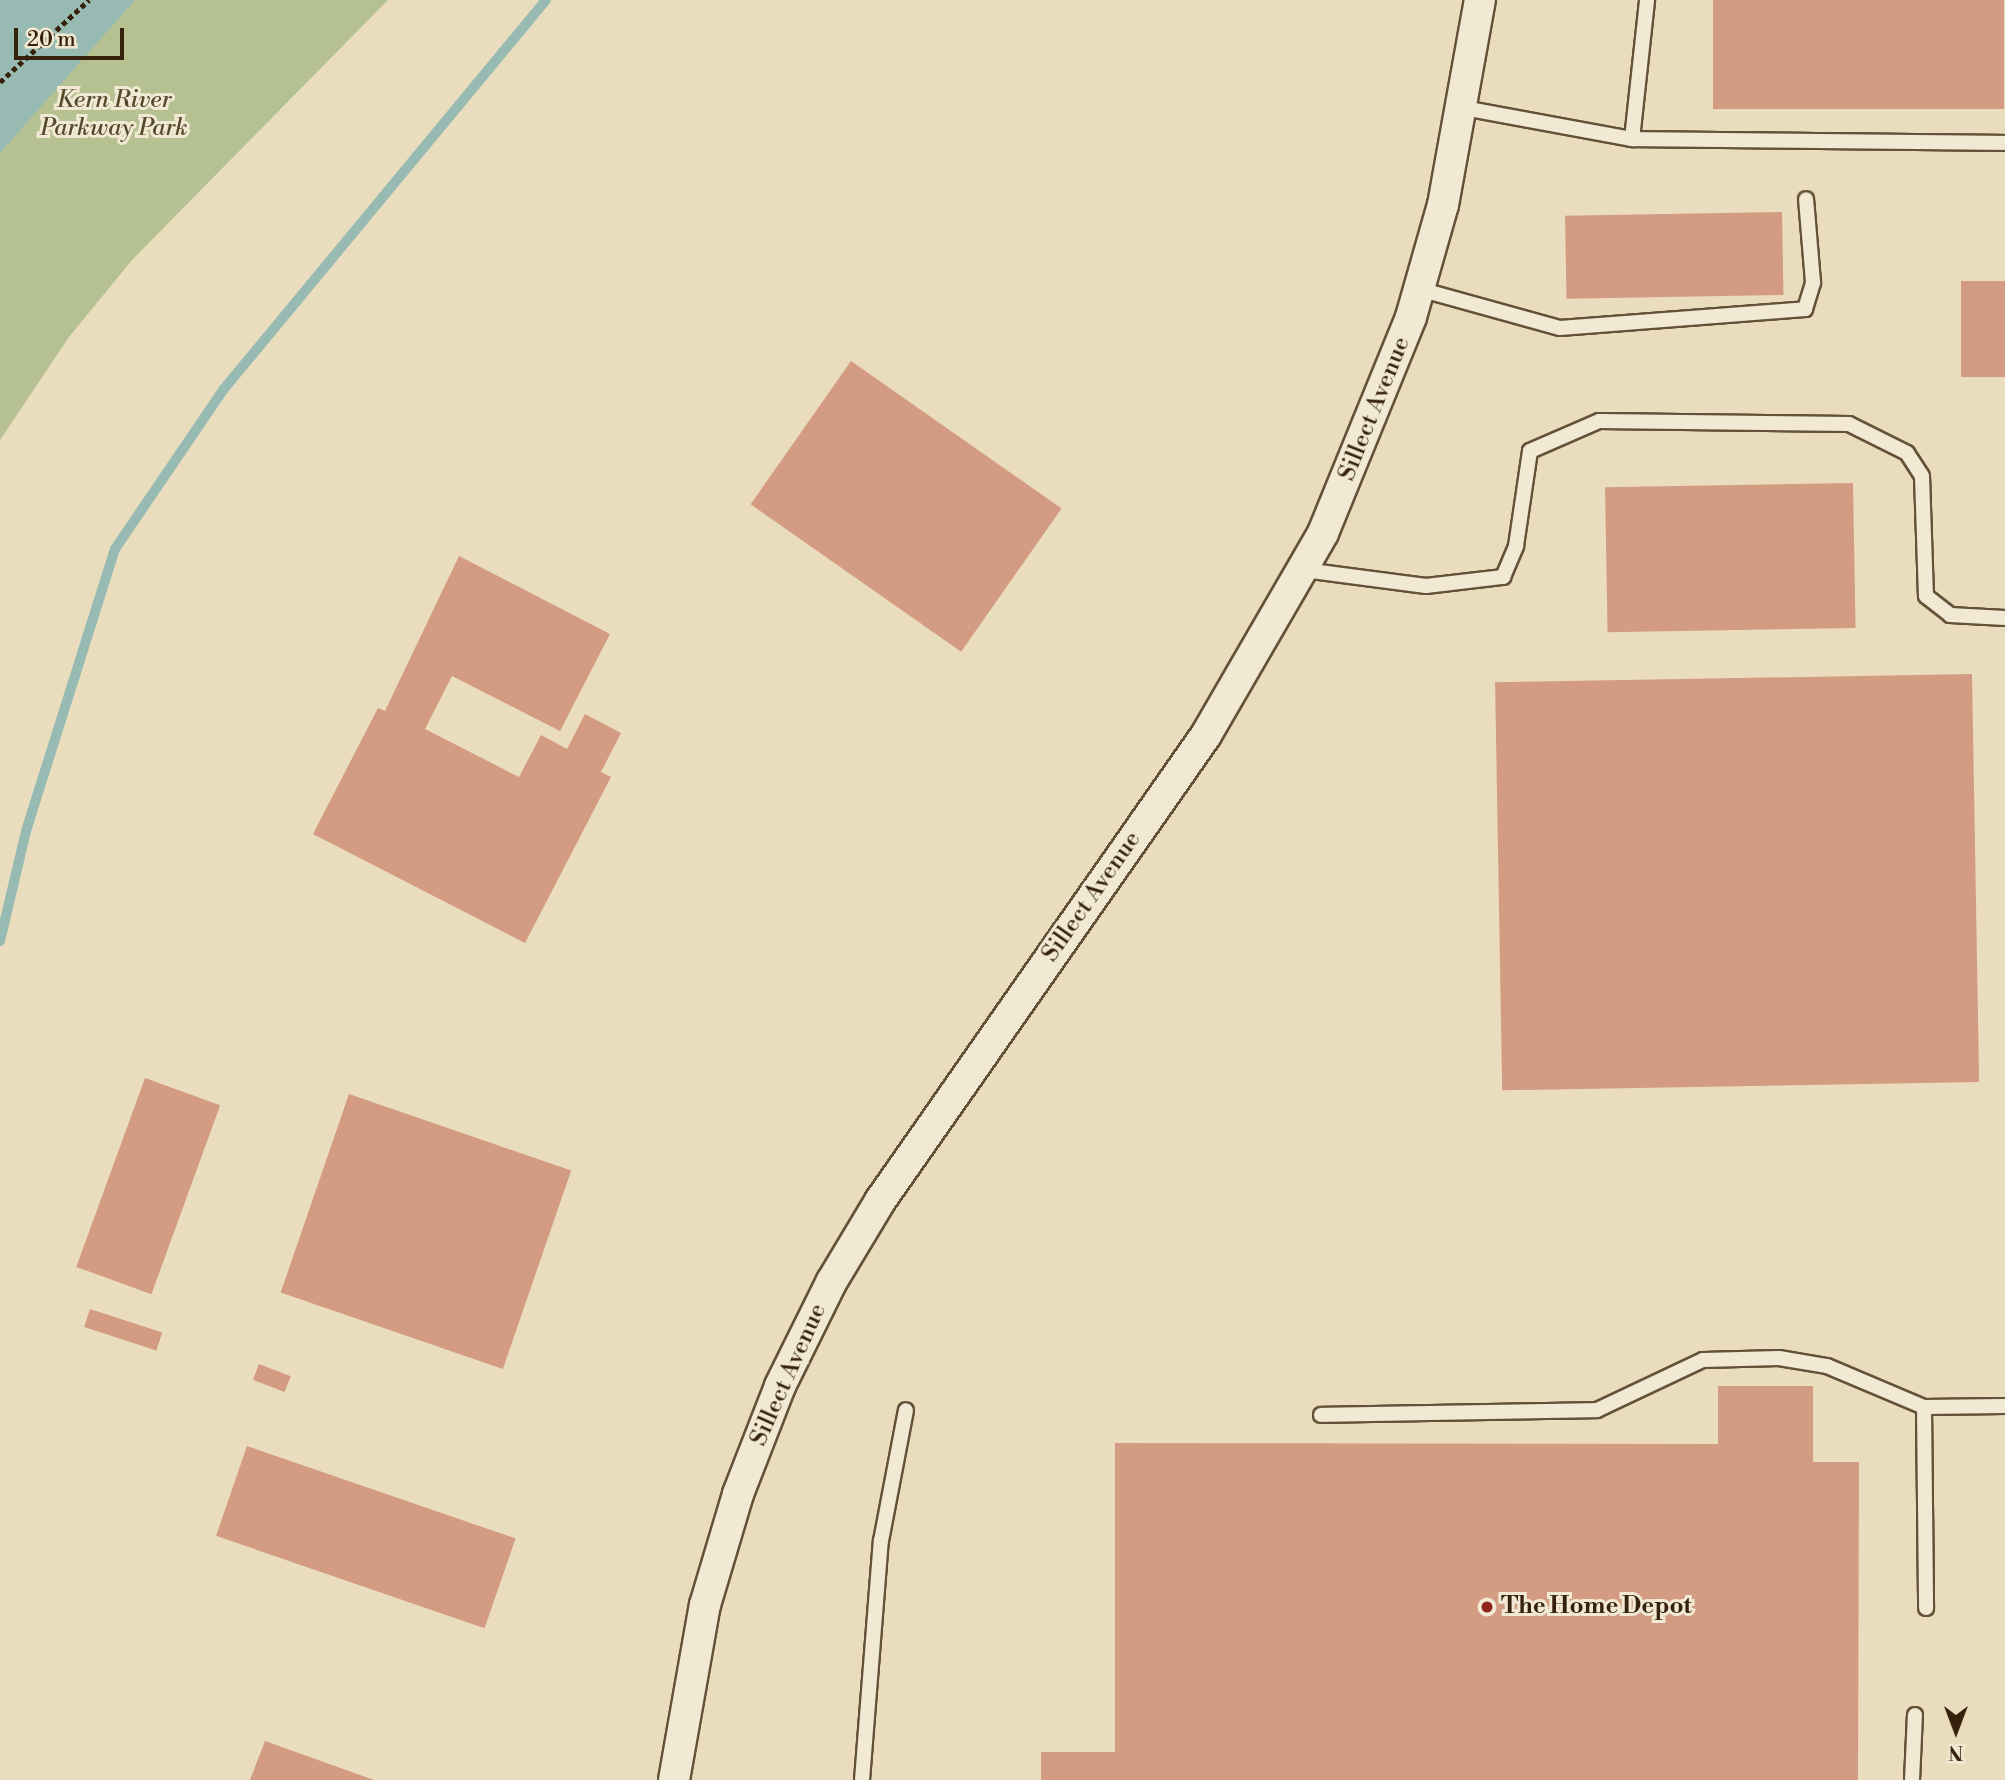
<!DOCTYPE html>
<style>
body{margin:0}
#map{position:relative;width:2005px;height:1780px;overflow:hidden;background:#e9ddbd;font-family:"Libre Bodoni",serif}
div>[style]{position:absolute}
.green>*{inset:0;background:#b6c191}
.water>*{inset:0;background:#97bbb2}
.stream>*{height:10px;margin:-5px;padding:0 5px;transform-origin:5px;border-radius:5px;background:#97bbb2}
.building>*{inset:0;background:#d39b82;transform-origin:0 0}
.path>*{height:4.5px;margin-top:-2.25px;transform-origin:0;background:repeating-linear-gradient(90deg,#36220c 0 5px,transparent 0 8.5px)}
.roads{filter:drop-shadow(2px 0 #635138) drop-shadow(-2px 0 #635138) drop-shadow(0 2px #635138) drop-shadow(0 -2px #635138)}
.lane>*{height:14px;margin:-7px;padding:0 7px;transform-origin:7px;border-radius:7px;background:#f1e9d4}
.street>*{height:30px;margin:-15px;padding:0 15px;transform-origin:15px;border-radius:15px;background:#f1e9d4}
.dots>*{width:19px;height:19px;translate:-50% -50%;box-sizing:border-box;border:4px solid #f1e9d4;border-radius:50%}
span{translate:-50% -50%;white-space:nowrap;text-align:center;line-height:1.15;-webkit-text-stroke:6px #f1e9d4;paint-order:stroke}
.park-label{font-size:24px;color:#564a2d;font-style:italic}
.street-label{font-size:24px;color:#36220c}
.poi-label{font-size:24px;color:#36220c;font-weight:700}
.left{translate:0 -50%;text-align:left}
.north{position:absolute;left:1921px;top:1696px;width:70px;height:70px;-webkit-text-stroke:5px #f1e9d4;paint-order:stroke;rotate:180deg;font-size:19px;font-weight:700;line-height:28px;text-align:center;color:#36220c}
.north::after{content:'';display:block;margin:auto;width:24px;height:32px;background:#36220c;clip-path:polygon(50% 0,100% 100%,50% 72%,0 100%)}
.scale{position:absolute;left:14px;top:28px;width:110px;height:32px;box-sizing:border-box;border:4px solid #36220c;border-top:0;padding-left:9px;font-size:21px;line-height:24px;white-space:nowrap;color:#36220c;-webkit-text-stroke:5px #f1e9d4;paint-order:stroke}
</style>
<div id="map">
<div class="green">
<div style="clip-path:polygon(0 0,388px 0,132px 260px,69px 337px,0 440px)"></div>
</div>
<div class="water">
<div style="clip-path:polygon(0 0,135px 0,0 153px)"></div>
</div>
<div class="stream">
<div style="left:0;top:941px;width:113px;rotate:-76.7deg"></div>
<div style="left:26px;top:831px;width:296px;rotate:-72.5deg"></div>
<div style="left:115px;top:549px;width:192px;rotate:-55.8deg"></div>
<div style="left:223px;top:390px;width:506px;rotate:-50.37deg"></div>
</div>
<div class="building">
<div style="left:1713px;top:0;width:291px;height:109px"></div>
<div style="left:1782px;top:212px;width:83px;height:217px;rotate:89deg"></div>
<div style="left:1961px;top:281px;width:44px;height:96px"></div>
<div style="left:851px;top:361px;width:257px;height:175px;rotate:35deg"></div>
<div style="left:1853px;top:483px;width:145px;height:248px;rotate:89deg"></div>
<div style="clip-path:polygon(459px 556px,610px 634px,560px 731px,452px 676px,425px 729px,519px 777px,541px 735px,567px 749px,585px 714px,621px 733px,601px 772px,611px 777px,525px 943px,313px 834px,378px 708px,385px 711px)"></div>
<div style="left:1972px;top:674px;width:408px;height:477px;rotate:89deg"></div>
<div style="left:145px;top:1078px;width:80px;height:201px;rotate:20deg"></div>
<div style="left:349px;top:1094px;width:235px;height:210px;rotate:19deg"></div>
<div style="left:90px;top:1309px;width:76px;height:19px;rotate:18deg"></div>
<div style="left:259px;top:1364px;width:34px;height:17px;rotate:21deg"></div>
<div style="clip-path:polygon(1718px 1386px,1813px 1386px,1813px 1462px,1859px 1462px,1858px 1780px,1041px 1780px,1041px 1752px,1115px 1752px,1115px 1443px,1718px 1444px)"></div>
<div style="left:247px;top:1446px;width:284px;height:95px;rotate:19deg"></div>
<div style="clip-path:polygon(265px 1741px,374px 1780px,250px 1780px)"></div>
</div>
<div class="path">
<div style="left:0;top:82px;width:121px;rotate:-42.7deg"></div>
</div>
<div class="roads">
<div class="lane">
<div style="left:1463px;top:108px;width:172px;rotate:10.4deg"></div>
<div style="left:1632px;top:139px;width:373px;rotate:0.6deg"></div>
<div style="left:1632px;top:139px;width:140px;rotate:-83.8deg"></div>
<div style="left:1419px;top:289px;width:146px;rotate:15.5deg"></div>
<div style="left:1560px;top:328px;width:246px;rotate:-4.4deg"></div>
<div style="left:1805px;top:309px;width:28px;rotate:-73deg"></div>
<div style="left:1813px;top:282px;width:83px;rotate:-94.8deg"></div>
<div style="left:1304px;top:570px;width:123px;rotate:7.5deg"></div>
<div style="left:1426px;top:586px;width:78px;rotate:-6.7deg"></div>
<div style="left:1503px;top:577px;width:34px;rotate:-67deg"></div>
<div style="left:1516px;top:546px;width:96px;rotate:-81.6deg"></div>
<div style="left:1530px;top:451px;width:75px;rotate:-23.5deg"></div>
<div style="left:1599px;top:421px;width:250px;rotate:0.7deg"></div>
<div style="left:1849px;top:424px;width:65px;rotate:26.6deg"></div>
<div style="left:1907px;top:453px;width:27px;rotate:57deg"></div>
<div style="left:1922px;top:476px;width:120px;rotate:88.1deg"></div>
<div style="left:1926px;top:596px;width:31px;rotate:38deg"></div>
<div style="left:1950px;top:615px;width:55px;rotate:3.1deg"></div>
<div style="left:1924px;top:1407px;width:201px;rotate:89.4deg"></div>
<div style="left:1321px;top:1415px;width:276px;rotate:-1deg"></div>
<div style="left:1597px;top:1410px;width:117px;rotate:-25.3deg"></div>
<div style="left:1703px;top:1360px;width:76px;rotate:-1.5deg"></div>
<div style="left:1779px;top:1358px;width:49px;rotate:9.5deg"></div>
<div style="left:1827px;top:1366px;width:105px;rotate:22.9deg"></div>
<div style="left:1924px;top:1407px;width:81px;rotate:-0.7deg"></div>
<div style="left:862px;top:1780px;width:240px;rotate:-85.5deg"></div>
<div style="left:881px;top:1541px;width:133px;rotate:-79.2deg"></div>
<div style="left:1912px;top:1780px;width:65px;rotate:-87.4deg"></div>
</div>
<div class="street">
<div style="left:674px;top:1780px;width:178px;rotate:-80deg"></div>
<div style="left:705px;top:1605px;width:116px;rotate:-73.4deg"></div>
<div style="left:738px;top:1494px;width:116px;rotate:-68.7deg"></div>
<div style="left:780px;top:1386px;width:117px;rotate:-63.7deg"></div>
<div style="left:832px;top:1281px;width:93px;rotate:-59deg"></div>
<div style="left:880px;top:1201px;width:569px;rotate:-55.02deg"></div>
<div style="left:1206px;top:735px;width:233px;rotate:-59.9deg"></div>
<div style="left:1323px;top:533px;width:233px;rotate:-67.8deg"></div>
<div style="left:1411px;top:317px;width:116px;rotate:-74.1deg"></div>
<div style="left:1443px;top:205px;width:208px;rotate:-79.8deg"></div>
</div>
</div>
<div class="dots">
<div style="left:1487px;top:1607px;background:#8f2418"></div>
</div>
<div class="park-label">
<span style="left:114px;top:115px">Kern River<br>Parkway Park</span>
</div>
<div class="street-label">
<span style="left:1375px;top:409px;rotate:-68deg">Sillect Avenue</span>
<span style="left:1092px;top:897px;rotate:-55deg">Sillect Avenue</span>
<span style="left:789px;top:1375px;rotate:-66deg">Sillect Avenue</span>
</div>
<div class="poi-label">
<span class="left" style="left:1501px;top:1607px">The Home Depot</span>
</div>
<div class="north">N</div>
<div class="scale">20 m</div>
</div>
